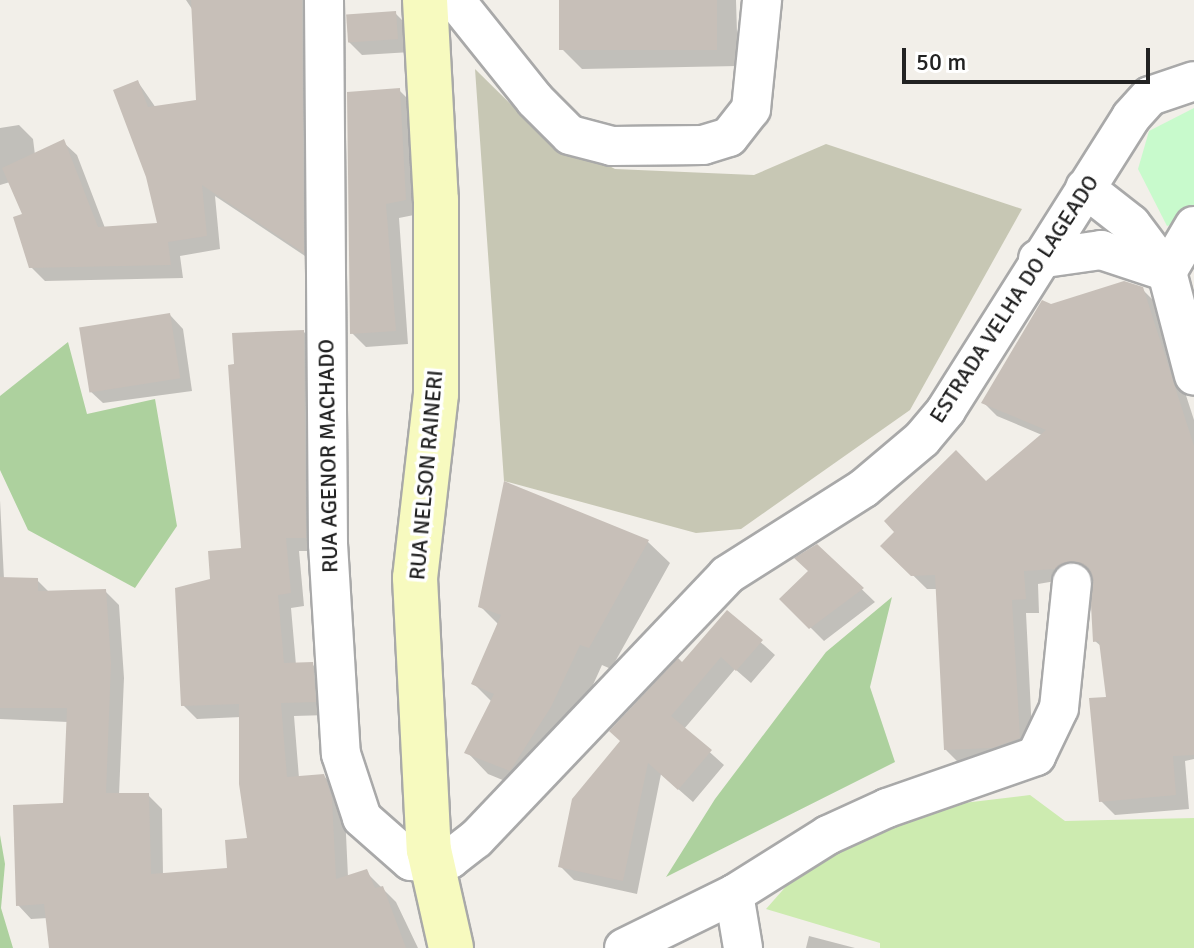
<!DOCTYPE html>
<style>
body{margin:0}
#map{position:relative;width:1194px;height:948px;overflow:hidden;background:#f2efe9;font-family:Signika,sans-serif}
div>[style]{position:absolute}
.construction>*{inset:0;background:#c7c7b4}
.grass>*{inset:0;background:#cdebb0}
.forest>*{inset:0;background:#add19e}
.park>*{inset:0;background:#c8facc}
.shadow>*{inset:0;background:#0003}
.building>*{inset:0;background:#c7bfb8;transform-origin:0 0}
.roads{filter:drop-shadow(2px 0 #a9a9a9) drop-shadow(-2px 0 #a9a9a9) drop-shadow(0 2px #a9a9a9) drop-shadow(0 -2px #a9a9a9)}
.minor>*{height:38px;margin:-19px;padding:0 19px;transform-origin:19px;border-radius:19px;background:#fff}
.secondary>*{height:44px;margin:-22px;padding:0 22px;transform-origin:22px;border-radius:22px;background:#f7fabf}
span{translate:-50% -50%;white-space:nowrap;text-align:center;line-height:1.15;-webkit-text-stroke:7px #fff;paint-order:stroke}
.street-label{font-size:22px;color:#222}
.scale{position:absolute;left:902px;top:48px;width:248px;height:36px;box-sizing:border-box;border:4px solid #222;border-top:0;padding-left:10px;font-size:24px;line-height:28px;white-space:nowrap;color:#222;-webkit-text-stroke:6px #fff;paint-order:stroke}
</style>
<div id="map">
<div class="construction">
<div style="clip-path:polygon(475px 69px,533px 126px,615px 169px,754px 175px,826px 144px,1022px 209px,910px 410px,741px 529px,696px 533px,504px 481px)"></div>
</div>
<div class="grass">
<div style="clip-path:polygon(1030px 795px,1065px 821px,1194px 818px,1194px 948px,880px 948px,880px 943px,766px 909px,804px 866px,861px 834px,955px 804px)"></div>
</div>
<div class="forest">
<div style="clip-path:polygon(68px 342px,87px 414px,155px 399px,177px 526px,135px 588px,28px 530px,0 470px,0 396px)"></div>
<div style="clip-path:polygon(892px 597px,870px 687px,895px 762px,666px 877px,715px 799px,826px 652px)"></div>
<div style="clip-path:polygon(0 835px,5px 864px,1px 908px,13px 948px,0 948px)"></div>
</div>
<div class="park">
<div style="clip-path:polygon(1194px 108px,1194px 219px,1167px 226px,1138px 169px,1149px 131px)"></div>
</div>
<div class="shadow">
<div style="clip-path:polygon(186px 0,321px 0,317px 264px,215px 196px,220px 249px,180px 256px,183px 278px,45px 281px,31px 267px,25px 215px,10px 182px,0 185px,0 128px,19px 125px,33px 139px,35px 155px,63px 142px,77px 155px,105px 228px,160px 225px,138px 82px,156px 108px,199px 102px,194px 12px)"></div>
<div style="clip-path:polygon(561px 0,736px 0,738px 66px,582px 69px,562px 49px)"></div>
<div style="clip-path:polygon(395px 13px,409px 27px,411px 52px,362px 55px,348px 41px)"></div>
<div style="clip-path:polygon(399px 90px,412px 103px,419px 214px,399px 218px,408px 344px,366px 347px,352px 333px)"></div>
<div style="clip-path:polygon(1142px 289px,1156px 303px,1194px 420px,1194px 759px,1185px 761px,1189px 809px,1115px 815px,1101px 801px,1108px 699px,1102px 647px,1095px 641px,1091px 575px,1038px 584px,1039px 613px,1026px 613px,1033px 752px,960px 764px,946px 750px,938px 589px,927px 589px,883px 546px,986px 483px,1042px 435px,997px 416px,983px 402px,1050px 307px)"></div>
<div style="clip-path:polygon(170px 315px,183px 329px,192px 391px,103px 403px,89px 390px)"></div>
<div style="clip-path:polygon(304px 332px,317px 346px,319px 551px,299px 551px,304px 606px,291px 608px,296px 665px,312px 664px,326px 678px,328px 715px,294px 716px,299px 778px,324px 776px,337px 790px,345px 813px,348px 877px,366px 872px,396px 902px,418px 948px,51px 948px,48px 918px,31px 919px,18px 905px,65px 805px,68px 722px,0 719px,0 500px,4px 579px,37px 580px,50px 593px,105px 591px,119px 605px,124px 678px,119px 795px,148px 795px,162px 809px,163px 875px,229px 870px,250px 840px,241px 717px,197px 719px,183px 705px,212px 581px,243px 550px)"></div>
<div style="clip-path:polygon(505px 484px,648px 542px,670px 563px,611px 669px,602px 665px,573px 729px,532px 792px,488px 774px,467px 752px,492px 702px,474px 684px,499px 625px,480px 606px)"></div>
<div style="clip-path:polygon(817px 546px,875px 602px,824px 641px,782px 599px,810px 571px)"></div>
<div style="clip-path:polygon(727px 612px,775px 655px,751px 683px,735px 669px,684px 729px,724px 765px,693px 802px,661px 774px,637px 894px,574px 880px,560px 866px,682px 665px)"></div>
<div style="clip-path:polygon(809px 936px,855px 948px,806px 948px)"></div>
</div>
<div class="building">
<div style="clip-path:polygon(191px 0,302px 0,304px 253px,202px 185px,207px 236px,168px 242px,171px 265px,29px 268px,13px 217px,22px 214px,2px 168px,64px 139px,98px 227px,157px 223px,146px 177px,113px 90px,138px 80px,148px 107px,196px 100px)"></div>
<div style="left:559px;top:0;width:158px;height:50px"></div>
<div style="left:396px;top:11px;width:28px;height:50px;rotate:86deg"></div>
<div style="clip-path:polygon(400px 88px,406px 200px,386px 204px,396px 331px,350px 334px,347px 92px)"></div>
<div style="clip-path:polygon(1124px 281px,1143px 287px,1194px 446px,1194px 755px,1173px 756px,1176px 795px,1099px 802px,1089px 698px,1106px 697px,1099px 641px,1093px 642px,1089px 568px,1074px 561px,1055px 569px,1024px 571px,1026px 599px,1012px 600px,1020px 738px,992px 748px,944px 750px,935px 575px,911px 576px,880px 546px,894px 532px,884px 521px,956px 450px,986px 481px,1046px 430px,981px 403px,1042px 300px,1051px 304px)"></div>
<div style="left:170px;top:313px;width:66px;height:92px;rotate:81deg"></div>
<div style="clip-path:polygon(304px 330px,306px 538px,286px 538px,291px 593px,278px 595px,284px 663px,313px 662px,316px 702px,281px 703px,287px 777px,324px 774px,332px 798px,336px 879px,367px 869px,375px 888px,383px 886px,406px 948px,49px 948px,44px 904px,16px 906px,13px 805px,63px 803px,67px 708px,0 708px,0 577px,38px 578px,38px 591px,106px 589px,111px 663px,106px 793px,149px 793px,151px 874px,227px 868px,225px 840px,247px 838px,239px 784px,239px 704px,181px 706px,175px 588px,210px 579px,208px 551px,241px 548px,228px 365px,234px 364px,232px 333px)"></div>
<div style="clip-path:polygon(504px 481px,649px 540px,589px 648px,580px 645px,551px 707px,510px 771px,464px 753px,494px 694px,471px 684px,501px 615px,478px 607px)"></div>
<div style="clip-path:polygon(817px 544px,864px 588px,809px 629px,779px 599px,808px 571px,794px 558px)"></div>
<div style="clip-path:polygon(727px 610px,763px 640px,736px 671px,721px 657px,671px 716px,712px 750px,678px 790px,648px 763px,623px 881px,558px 867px,572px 799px,620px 741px,609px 731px,678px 658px,682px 662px)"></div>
</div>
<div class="roads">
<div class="minor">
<div style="left:324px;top:0;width:544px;rotate:89.58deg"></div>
<div style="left:328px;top:544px;width:210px;rotate:86.5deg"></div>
<div style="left:341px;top:754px;width:67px;rotate:71.8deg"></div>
<div style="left:362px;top:818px;width:65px;rotate:41.3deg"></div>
<div style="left:411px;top:861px;width:23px;rotate:7deg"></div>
<div style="left:434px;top:864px;width:17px;rotate:-17deg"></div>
<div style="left:450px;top:859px;width:33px;rotate:-38deg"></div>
<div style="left:476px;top:839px;width:364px;rotate:-46.4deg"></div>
<div style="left:727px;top:575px;width:162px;rotate:-32.4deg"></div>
<div style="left:864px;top:488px;width:76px;rotate:-40.2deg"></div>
<div style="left:922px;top:439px;width:38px;rotate:-50deg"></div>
<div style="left:946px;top:410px;width:347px;rotate:-57.7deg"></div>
<div style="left:1131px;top:117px;width:28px;rotate:-48deg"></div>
<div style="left:1150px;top:96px;width:46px;rotate:-18.8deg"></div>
<div style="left:455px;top:0;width:128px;rotate:51.3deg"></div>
<div style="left:535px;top:100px;width:49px;rotate:45deg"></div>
<div style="left:570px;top:135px;width:43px;rotate:14.7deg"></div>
<div style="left:612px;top:146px;width:91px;rotate:-0.6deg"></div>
<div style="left:703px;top:145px;width:27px;rotate:-17deg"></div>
<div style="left:729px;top:137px;width:36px;rotate:-52deg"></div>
<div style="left:751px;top:109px;width:110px;rotate:-84.2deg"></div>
<div style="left:1085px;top:188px;width:58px;rotate:38deg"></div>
<div style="left:1131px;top:224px;width:60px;rotate:53.1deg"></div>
<div style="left:1194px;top:226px;width:53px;rotate:120.4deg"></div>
<div style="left:1167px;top:272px;width:107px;rotate:75.4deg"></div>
<div style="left:1038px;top:259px;width:64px;rotate:-8.1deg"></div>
<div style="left:1101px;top:250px;width:70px;rotate:18.4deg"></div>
<div style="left:734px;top:894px;width:55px;rotate:80.5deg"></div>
<div style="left:624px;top:948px;width:123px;rotate:-26.1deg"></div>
<div style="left:734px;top:894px;width:111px;rotate:-32.1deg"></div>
<div style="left:828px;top:835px;width:65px;rotate:-24.6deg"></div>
<div style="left:887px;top:808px;width:158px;rotate:-19.2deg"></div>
<div style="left:1036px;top:756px;width:53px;rotate:-64.4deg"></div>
<div style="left:1059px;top:708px;width:126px;rotate:-84.1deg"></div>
</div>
<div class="secondary">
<div style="left:425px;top:0;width:200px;rotate:86.9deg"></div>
<div style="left:436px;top:200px;width:194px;rotate:90deg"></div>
<div style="left:436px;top:394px;width:185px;rotate:96.5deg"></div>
<div style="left:415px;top:578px;width:272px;rotate:87.1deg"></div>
<div style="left:429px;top:850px;width:100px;rotate:77.3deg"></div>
</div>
</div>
<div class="street-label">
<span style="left:1014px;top:299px;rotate:-57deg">ESTRADA VELHA DO LAGEADO</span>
<span style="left:328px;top:456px;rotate:-91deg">RUA AGENOR MACHADO</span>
<span style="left:426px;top:475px;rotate:-85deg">RUA NELSON RAINERI</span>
</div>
<div class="scale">50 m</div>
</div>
